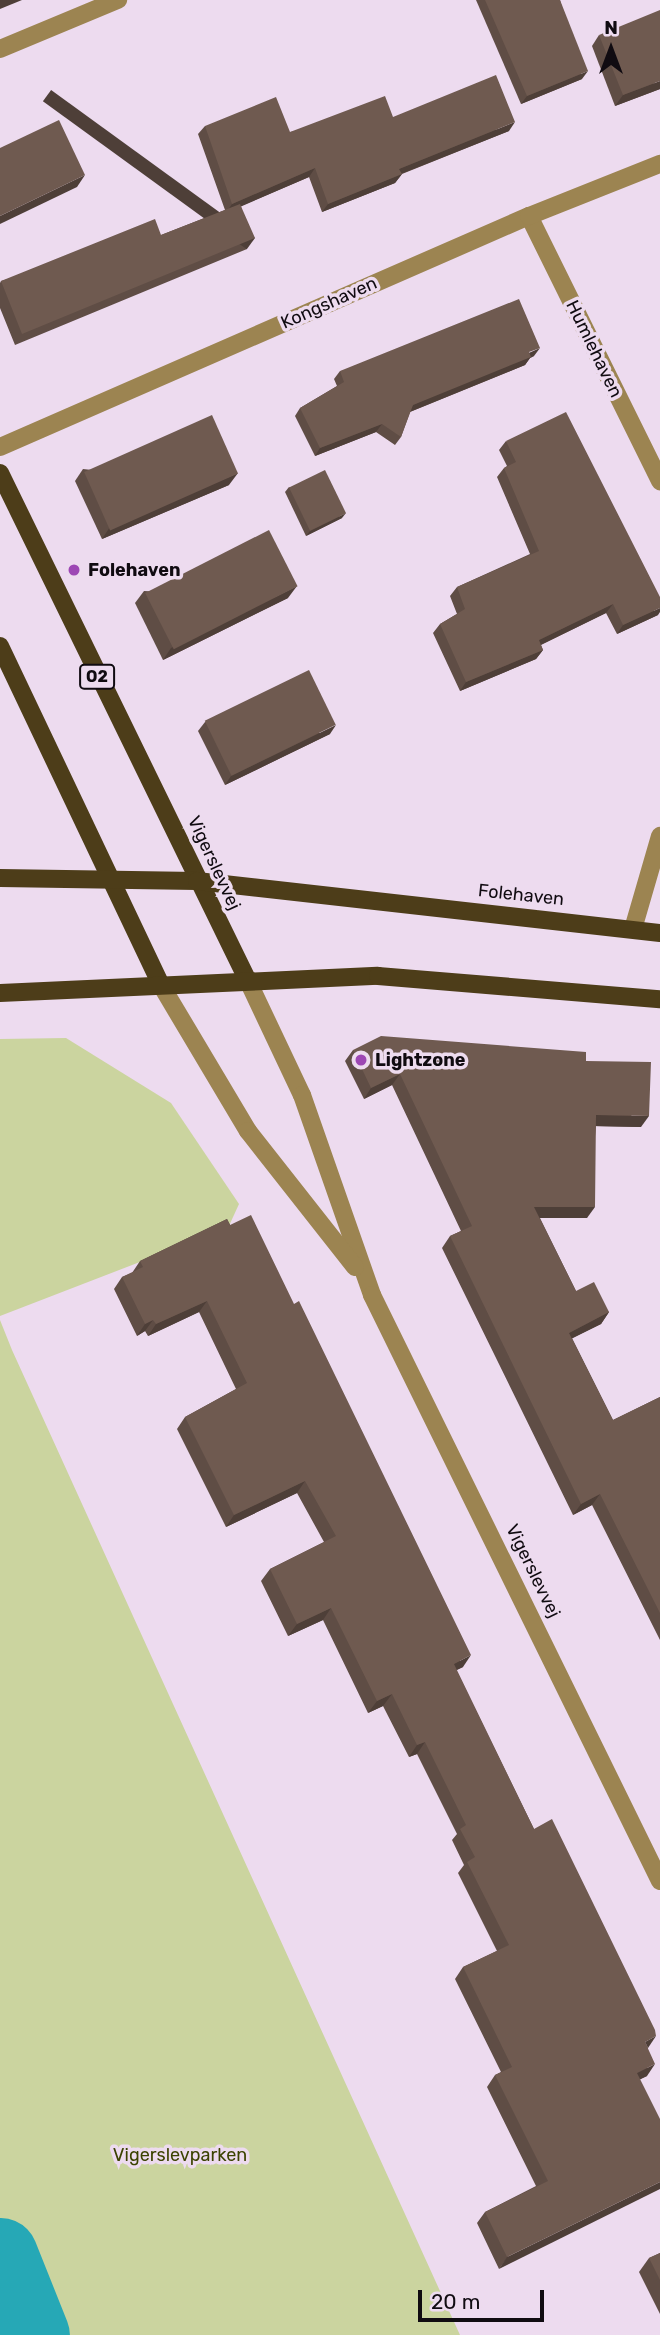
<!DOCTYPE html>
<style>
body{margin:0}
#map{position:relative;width:660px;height:2335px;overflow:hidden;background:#eddbef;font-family:Rubik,sans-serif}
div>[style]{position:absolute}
.green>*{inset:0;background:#cbd49f}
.river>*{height:75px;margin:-37.5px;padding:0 37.5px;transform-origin:37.5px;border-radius:37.5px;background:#26a8b6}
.minor>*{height:18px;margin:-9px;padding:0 9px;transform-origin:9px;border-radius:9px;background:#9c8451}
.major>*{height:18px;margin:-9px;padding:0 9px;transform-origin:9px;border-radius:9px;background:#4d3d19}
.wall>*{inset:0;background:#5f4d45}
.shaded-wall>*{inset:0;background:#4e3f38;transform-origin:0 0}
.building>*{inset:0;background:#6f5a50;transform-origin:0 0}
.dots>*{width:19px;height:19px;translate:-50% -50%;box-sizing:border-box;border:4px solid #eddbef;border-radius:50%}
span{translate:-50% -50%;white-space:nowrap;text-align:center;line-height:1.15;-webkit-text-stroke:7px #eddbef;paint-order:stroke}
.shield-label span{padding:2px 5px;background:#eddbef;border:2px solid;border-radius:5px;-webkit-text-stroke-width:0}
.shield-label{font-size:16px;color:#100b11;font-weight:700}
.street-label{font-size:18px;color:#100b11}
.poi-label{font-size:18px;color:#100b11;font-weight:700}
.left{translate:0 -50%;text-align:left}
.park-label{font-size:18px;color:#3b4200}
.north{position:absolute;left:576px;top:14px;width:70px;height:70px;-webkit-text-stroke:5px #eddbef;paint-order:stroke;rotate:0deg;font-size:19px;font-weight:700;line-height:28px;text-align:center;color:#100b11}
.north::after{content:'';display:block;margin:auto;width:24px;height:32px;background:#100b11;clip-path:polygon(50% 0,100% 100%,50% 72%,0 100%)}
.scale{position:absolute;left:418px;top:2290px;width:126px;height:32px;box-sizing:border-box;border:4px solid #100b11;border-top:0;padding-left:9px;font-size:21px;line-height:24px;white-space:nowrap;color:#100b11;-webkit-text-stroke:5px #eddbef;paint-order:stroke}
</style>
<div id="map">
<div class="green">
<div style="clip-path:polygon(66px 1038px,171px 1103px,239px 1204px,228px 1228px,0 1316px,0 1039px)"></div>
<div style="clip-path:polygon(0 1320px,12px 1350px,460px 2335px,0 2335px)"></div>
</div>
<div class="river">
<div style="left:0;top:2255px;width:86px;rotate:68.2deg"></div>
</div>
<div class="minor">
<div style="left:0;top:49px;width:128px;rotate:-22.6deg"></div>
<div style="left:529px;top:216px;width:296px;rotate:63.7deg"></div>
<div style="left:0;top:447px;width:577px;rotate:-23.59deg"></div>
<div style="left:529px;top:216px;width:141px;rotate:-21.7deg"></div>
<div style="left:633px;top:929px;width:97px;rotate:-73.8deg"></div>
<div style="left:248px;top:981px;width:126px;rotate:64.7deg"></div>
<div style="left:302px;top:1095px;width:212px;rotate:70.7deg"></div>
<div style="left:372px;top:1295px;width:653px;rotate:63.83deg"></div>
<div style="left:161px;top:985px;width:170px;rotate:59.2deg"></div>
<div style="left:248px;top:1131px;width:173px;rotate:51.8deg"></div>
</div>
<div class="major">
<div style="left:0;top:473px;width:565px;rotate:63.98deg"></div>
<div style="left:0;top:646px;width:375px;rotate:64.6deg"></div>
<div style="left:0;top:878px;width:197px;rotate:0.9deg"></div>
<div style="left:197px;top:881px;width:466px;rotate:6.4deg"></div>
<div style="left:0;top:993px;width:378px;rotate:-2.6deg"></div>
<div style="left:378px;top:976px;width:283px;rotate:4.7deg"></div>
</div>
<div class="wall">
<div style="clip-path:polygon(476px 0,560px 0,582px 79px,521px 104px)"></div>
<div style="clip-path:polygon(599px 35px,660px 89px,615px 106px,592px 46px)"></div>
<div style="clip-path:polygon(393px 117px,509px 131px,402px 174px,395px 183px,322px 212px,309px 177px,241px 206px,247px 249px,15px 345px,0 308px,0 283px,1px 281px,161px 235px,225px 210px,198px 134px,205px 126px,290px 132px)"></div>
<div style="clip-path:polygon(534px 356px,530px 358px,525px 365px,410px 412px,401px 437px,395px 445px,376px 432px,315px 456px,295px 416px,300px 408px,337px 386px,334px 379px,340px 371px)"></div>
<div style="clip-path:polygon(506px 441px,658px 615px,617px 634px,606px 613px,541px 645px,543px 650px,536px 659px,460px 691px,433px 633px,440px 624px,457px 614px,450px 596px,457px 587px,530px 554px,497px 477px,504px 468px,507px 466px,499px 450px)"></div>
<div style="clip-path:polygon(83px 469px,229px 485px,102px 539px,75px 481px)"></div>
<div style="clip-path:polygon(289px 487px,342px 518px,306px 536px,285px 492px)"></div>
<div style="clip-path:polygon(144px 591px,288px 598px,163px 660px,135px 603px)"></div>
<div style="clip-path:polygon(205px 722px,330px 734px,225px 785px,198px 731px)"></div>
<div style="clip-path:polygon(353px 1050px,586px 1061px,641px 1127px,596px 1126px,587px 1218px,540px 1218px,576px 1291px,609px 1312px,601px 1324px,572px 1338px,613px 1420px,660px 1397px,660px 1640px,592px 1505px,573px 1515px,442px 1248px,450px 1236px,461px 1231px,392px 1085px,364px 1099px,345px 1061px)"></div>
<div style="clip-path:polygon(227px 1219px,463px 1667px,456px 1670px,534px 1829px,648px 2048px,647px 2076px,640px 2079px,499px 2269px,477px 2223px,485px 2212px,536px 2186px,487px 2087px,495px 2075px,501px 2072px,455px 1979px,463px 1967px,497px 1951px,458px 1873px,464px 1865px,452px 1840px,457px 1834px,417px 1754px,409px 1757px,383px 1706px,368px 1713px,323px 1620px,288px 1636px,261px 1581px,270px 1569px,324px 1542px,297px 1493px,226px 1527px,177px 1429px,185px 1417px,236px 1389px,199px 1312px,148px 1336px,145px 1331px,137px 1336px,114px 1289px,122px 1277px,132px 1273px,140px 1261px)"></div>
<div style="clip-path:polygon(660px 2253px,660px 2314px,639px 2272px,649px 2258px)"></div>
</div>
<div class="shaded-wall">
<div style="clip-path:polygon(0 0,22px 0,0 9px)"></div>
<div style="clip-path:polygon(588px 71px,582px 79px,521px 104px,527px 96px)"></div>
<div style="clip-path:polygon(660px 81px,660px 89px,615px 106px,623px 95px)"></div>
<div style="clip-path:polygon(515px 122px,509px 131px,393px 177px,399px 169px)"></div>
<div style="clip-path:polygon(315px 168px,309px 177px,226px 213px,232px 204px)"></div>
<div style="clip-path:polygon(402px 174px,395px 183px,322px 212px,328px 204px)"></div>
<div style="clip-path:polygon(85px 175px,77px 187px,0 224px,0 216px)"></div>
<div style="left:255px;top:238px;width:14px;height:252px;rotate:126deg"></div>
<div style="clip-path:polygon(540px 348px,534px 356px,530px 358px,525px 365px,407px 413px,413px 405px)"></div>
<div style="clip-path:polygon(382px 424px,376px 432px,315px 456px,320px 448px)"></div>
<div style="clip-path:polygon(238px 473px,229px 485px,102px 539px,110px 527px)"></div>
<div style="clip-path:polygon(346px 513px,342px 518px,306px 536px,310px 531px)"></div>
<div style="clip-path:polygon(297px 586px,288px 598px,163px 660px,171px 648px)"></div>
<div style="clip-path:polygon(613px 604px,606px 613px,532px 649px,539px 640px)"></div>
<div style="clip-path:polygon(660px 608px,660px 612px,658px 615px,617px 634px,623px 625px)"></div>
<div style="clip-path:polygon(543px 650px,536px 659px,460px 691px,466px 682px)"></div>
<div style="clip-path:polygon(336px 725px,330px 734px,225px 785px,231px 776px)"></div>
<div style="clip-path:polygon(400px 1074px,392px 1085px,364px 1099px,371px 1088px)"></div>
<div style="clip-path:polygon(596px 1115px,649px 1116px,641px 1127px,589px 1126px)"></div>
<div style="clip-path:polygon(534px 1207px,595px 1207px,587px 1218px,526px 1218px)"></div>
<div style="clip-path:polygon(207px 1301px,199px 1312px,148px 1336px,156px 1324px)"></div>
<div style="clip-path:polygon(609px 1312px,601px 1324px,561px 1344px,569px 1333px)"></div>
<div style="clip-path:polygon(153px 1320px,145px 1331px,137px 1336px,145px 1324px)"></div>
<div style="clip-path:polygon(305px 1481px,297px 1493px,226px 1527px,234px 1515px)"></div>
<div style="clip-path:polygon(600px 1494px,592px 1505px,573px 1515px,581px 1504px)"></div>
<div style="clip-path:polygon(331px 1608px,323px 1620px,288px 1636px,297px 1624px)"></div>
<div style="clip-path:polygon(471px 1655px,463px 1667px,445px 1676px,454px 1664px)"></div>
<div style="clip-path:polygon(392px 1694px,383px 1706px,368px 1713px,377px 1701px)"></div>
<div style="clip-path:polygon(425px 1742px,417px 1754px,409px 1757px,417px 1745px)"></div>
<div style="clip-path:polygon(656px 2036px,648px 2048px,645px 2042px)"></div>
<div style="clip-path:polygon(655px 2064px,647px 2076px,629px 2085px,637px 2073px)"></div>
<div style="clip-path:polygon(660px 2182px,660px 2189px,499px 2269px,507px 2257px)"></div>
</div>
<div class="building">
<div style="clip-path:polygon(485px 0,560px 0,588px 71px,527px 96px)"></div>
<div style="clip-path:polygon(660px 10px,660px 81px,623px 95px,599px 35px)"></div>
<div style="clip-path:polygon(496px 75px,515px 122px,399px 169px,402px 174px,328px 204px,315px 168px,232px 204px,205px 126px,276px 97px,290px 132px,385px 96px,393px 117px)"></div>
<div style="clip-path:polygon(59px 120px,85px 175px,0 216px,0 148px)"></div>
<div style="clip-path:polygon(240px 204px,255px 238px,22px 334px,1px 281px,155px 219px,161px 235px)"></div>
<div style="clip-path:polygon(519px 299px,540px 348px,529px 352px,531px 357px,413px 405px,401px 437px,382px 424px,320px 448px,300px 408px,344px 382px,340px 371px)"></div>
<div style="clip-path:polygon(566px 412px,660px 597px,660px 608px,623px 625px,613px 604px,539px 640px,543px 650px,466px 682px,440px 624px,465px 609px,457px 587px,539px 551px,504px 468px,516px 462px,506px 441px)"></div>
<div style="left:212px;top:415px;width:64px;height:140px;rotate:66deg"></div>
<div style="left:325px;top:470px;width:48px;height:40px;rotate:64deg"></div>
<div style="left:269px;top:530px;width:63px;height:139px;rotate:63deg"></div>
<div style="left:309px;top:670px;width:61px;height:116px;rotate:64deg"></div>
<div style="clip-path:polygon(381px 1036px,586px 1052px,586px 1061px,651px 1062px,649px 1116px,596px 1115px,595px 1207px,534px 1207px,576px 1291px,594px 1282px,609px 1312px,569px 1333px,613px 1420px,660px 1397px,660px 1613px,600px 1494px,581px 1504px,450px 1236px,472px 1226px,400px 1074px,371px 1088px,353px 1050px)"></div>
<div style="clip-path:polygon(251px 1215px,294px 1304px,299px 1301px,471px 1655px,454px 1664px,534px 1829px,552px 1819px,655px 2030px,656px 2036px,645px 2042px,655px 2064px,637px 2073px,660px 2119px,660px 2182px,507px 2257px,485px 2212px,548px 2181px,495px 2075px,512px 2067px,463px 1967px,509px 1945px,467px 1862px,475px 1857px,460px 1829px,466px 1825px,425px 1742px,417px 1745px,392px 1694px,377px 1701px,331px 1608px,297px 1624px,270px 1569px,336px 1536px,305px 1481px,234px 1515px,185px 1417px,247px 1383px,207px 1301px,156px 1324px,153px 1320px,145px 1324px,122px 1277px,143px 1267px,140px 1261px,227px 1219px,230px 1225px)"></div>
<div style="clip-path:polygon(660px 2253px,660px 2280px,649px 2258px)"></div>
</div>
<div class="dots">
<div style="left:74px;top:570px;background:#9d47b4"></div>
<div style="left:361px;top:1060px;background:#9d47b4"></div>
</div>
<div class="shield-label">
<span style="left:97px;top:677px">O2</span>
</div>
<div class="street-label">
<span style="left:329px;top:303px;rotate:-24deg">Kongshaven</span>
<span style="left:594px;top:349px;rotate:64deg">Humlehaven</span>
<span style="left:214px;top:863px;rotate:65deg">Vigerslevvej</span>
<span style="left:521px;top:895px;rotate:6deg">Folehaven</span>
<span style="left:533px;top:1571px;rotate:64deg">Vigerslevvej</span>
</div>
<div class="poi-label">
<span class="left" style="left:88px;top:570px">Folehaven</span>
<span class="left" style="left:375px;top:1060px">Lightzone</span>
</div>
<div class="park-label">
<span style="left:180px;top:2155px">Vigerslevparken</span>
</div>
<div class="north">N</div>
<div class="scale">20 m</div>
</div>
